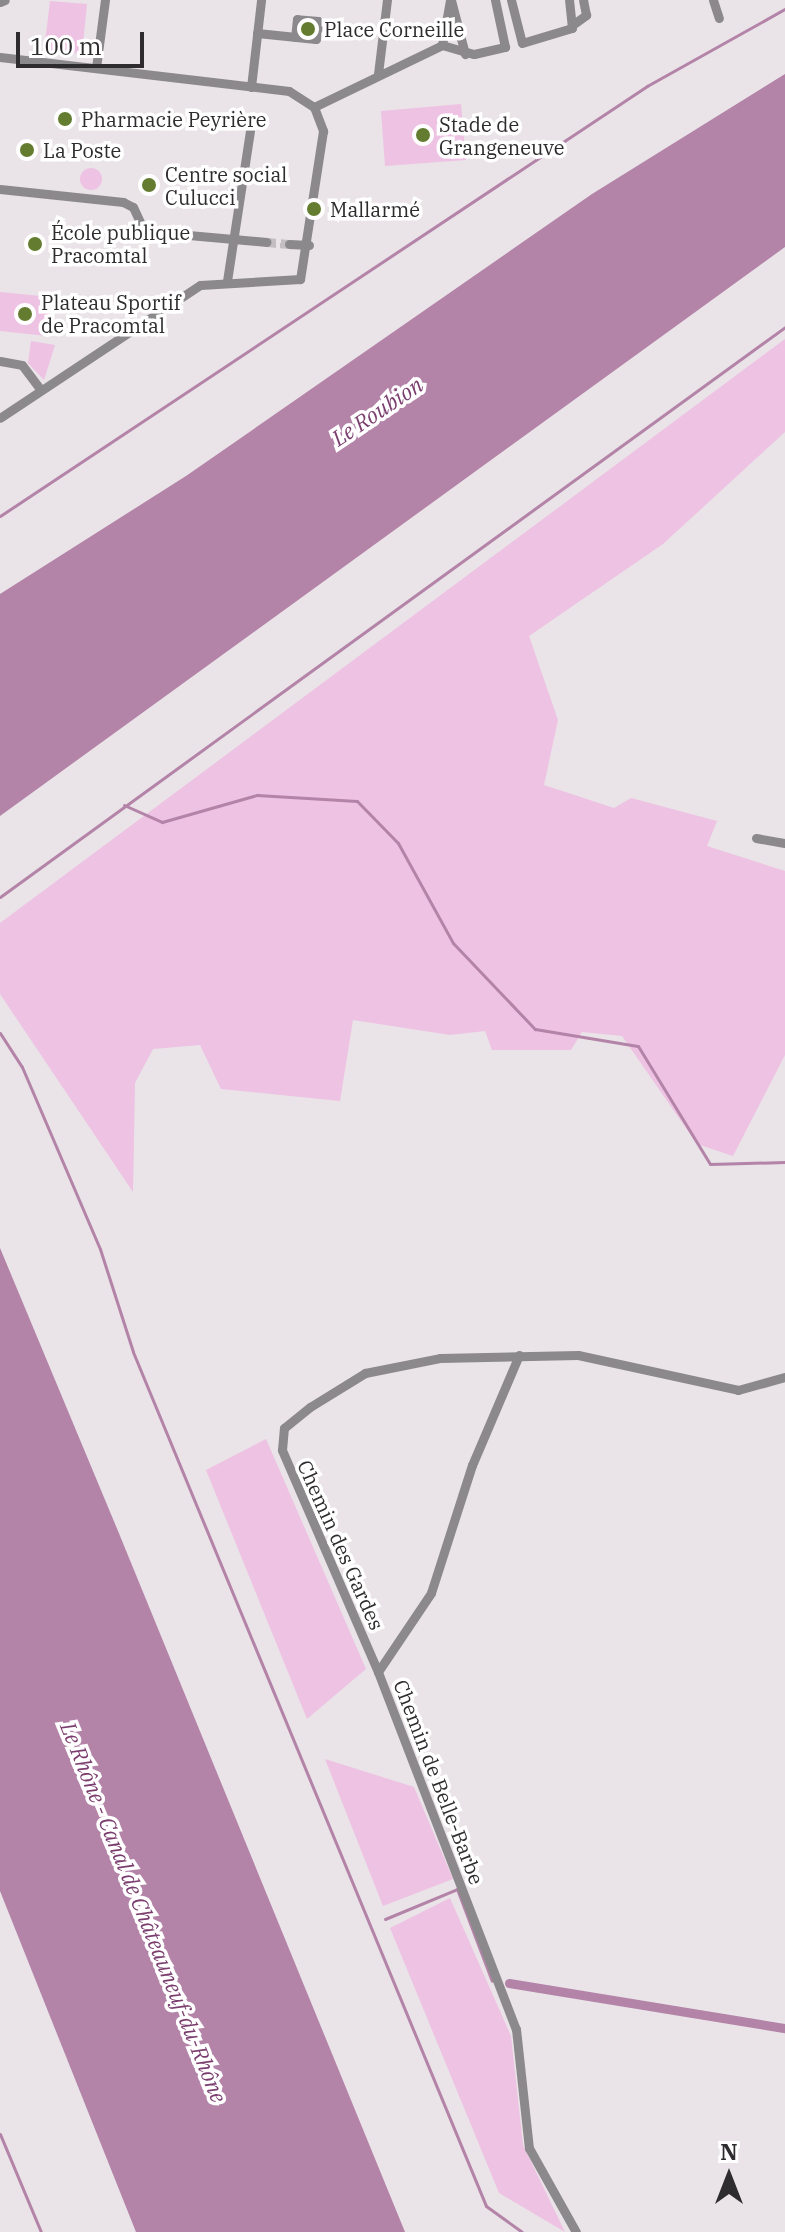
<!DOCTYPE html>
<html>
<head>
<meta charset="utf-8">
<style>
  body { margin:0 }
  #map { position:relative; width:785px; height:2232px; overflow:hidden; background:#eae3e8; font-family:"IBM Plex Serif",serif }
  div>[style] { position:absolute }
  .green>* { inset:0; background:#eec2e3 }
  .round { border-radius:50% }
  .water>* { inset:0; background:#b383a8 }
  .stream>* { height:3px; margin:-1.5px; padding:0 1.5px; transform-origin:1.5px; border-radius:1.5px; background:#b383a8 }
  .canal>* { height:9px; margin:-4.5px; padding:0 4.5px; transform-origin:4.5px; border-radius:4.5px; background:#b383a8 }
  .minor-tunnel>* { height:9px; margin-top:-4.5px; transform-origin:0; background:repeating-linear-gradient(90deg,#c4bec3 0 9px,transparent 0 13.5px) }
  .minor>* { height:9px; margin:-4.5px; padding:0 4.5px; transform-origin:4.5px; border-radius:4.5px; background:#8b898b }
  .dots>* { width:22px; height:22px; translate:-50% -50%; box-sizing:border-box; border:4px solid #fff; border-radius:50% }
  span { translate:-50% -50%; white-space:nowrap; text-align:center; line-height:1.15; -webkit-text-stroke:7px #fff; paint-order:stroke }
  .poi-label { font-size:20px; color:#2e2c2e }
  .left { translate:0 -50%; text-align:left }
  .street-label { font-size:20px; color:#2e2c2e }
  .water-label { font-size:22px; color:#7a3d6e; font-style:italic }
  .north { position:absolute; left:689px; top:2136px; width:80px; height:80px; -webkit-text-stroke:6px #fff; paint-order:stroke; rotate:0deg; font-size:22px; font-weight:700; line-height:32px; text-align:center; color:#2e2c2e }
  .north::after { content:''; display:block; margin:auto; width:28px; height:36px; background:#2e2c2e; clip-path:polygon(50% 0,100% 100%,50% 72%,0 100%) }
  .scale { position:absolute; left:16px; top:32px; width:128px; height:36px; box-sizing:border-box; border:4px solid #2e2c2e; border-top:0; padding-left:10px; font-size:24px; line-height:28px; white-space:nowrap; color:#2e2c2e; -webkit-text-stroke:6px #fff; paint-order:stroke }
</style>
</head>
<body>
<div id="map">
  <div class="green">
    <div style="clip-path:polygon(50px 1px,87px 4px,82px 53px,44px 51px)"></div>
    <div style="clip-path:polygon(461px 104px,466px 160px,385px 166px,381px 111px)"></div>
    <div class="round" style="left:80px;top:168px;width:22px;height:22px"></div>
    <div style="clip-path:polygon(0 292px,51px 297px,47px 336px,0 331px)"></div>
    <div style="clip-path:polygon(785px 339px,785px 432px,663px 544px,529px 636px,558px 720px,544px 785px,614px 808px,631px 798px,717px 821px,707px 846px,785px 871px,785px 1055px,733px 1156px,697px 1144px,622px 1036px,582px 1032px,571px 1050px,492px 1050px,485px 1031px,450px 1035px,353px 1020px,340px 1101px,221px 1089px,200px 1045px,153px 1049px,135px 1083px,133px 1192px,0 994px,0 923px)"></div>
    <div style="clip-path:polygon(31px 341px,55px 345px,44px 380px,28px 363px)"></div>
    <div style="clip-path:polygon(266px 1439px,366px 1669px,307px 1719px,206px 1470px)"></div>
    <div style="clip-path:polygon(325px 1759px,414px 1787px,453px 1879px,383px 1906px)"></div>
    <div style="clip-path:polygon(450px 1898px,511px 2036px,523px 2145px,565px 2232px,499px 2193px,390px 1928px)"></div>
  </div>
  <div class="water">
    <div style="clip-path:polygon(785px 74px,785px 247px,0 816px,0 594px,186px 476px,592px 194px)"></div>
    <div style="clip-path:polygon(0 1248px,118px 1531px,405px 2232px,136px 2232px,0 1891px)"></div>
  </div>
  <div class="stream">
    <div style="left:0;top:516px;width:777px;rotate:-33.61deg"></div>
    <div style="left:647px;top:86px;width:158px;rotate:-29.2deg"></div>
    <div style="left:124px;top:805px;width:42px;rotate:24.1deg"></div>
    <div style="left:162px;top:822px;width:99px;rotate:-15.9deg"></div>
    <div style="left:257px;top:795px;width:100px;rotate:3.4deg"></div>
    <div style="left:357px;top:801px;width:59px;rotate:45.7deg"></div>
    <div style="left:398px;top:843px;width:114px;rotate:61.2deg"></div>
    <div style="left:453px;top:943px;width:119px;rotate:46.4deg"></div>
    <div style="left:535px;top:1029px;width:104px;rotate:9.4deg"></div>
    <div style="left:638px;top:1046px;width:138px;rotate:58.6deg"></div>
    <div style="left:710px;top:1164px;width:75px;rotate:-1.5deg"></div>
    <div style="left:0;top:897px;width:970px;rotate:-35.98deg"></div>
    <div style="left:0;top:1033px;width:40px;rotate:57.1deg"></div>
    <div style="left:22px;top:1067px;width:198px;rotate:66.8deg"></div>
    <div style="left:100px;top:1249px;width:108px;rotate:72.2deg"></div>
    <div style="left:133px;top:1352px;width:924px;rotate:67.54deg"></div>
    <div style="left:486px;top:2206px;width:44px;rotate:35.8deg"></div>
    <div style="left:385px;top:1919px;width:78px;rotate:-22.6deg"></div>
    <div style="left:457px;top:1889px;width:98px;rotate:69.2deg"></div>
    <div style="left:0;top:2134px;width:106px;rotate:67.3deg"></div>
  </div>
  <div class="canal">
    <div style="left:509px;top:1983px;width:280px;rotate:9.3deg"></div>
  </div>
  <div class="minor-tunnel">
    <div style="left:267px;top:242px;width:22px;rotate:5deg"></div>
  </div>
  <div class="minor">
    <div style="left:451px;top:0;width:56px;rotate:75.5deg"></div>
    <div style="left:511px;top:0;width:44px;rotate:75.7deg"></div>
    <div style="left:522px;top:43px;width:52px;rotate:-16.7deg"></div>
    <div style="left:572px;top:28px;width:28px;rotate:-96deg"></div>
    <div style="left:713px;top:0;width:19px;rotate:72deg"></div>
    <div style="left:0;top:2px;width:5px;rotate:-22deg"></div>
    <div style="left:575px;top:23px;width:14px;rotate:-36deg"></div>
    <div style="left:586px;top:15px;width:15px;rotate:-101deg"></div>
    <div style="left:257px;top:33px;width:59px;rotate:5.8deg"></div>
    <div style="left:316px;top:39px;width:18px;rotate:-84deg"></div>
    <div style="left:318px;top:21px;width:21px;rotate:-175deg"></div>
    <div style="left:297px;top:19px;width:18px;rotate:96deg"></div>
    <div style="left:442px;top:45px;width:46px;rotate:-79.9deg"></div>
    <div style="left:0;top:57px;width:291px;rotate:6.7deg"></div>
    <div style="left:289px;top:91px;width:30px;rotate:33deg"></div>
    <div style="left:314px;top:107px;width:26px;rotate:69deg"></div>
    <div style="left:323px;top:131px;width:150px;rotate:98.8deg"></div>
    <div style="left:300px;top:279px;width:100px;rotate:176.6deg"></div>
    <div style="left:200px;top:285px;width:240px;rotate:146.4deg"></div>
    <div style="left:96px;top:68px;width:69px;rotate:-82.5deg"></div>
    <div style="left:378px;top:74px;width:75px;rotate:-83.1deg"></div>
    <div style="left:251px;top:87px;width:88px;rotate:-83.4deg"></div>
    <div style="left:314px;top:107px;width:142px;rotate:-25.8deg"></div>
    <div style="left:442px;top:45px;width:33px;rotate:16deg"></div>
    <div style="left:474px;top:54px;width:32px;rotate:-13deg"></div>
    <div style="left:505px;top:47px;width:48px;rotate:-102deg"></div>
    <div style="left:0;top:189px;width:124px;rotate:6deg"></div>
    <div style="left:123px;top:202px;width:11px;rotate:27deg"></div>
    <div style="left:133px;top:207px;width:26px;rotate:65deg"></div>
    <div style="left:144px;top:231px;width:123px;rotate:5.1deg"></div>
    <div style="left:289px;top:244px;width:20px;rotate:3deg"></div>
    <div style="left:227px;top:281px;width:159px;rotate:-81.3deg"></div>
    <div style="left:0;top:361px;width:22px;rotate:10deg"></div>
    <div style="left:22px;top:365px;width:31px;rotate:53deg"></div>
    <div style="left:756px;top:838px;width:29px;rotate:10deg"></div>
    <div style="left:519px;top:1355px;width:120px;rotate:113.1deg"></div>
    <div style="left:472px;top:1465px;width:134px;rotate:107.8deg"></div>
    <div style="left:431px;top:1593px;width:95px;rotate:123.9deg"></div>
    <div style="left:378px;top:1672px;width:383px;rotate:68.9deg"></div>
    <div style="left:516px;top:2029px;width:120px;rotate:83.8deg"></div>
    <div style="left:529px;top:2148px;width:96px;rotate:60.8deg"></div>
    <div style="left:378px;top:1672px;width:242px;rotate:-113.4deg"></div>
    <div style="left:282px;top:1450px;width:22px;rotate:-85deg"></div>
    <div style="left:284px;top:1428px;width:33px;rotate:-39deg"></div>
    <div style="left:310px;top:1407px;width:65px;rotate:-31.7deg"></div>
    <div style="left:365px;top:1373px;width:76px;rotate:-11.3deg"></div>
    <div style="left:440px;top:1358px;width:138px;rotate:-1.2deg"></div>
    <div style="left:578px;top:1355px;width:164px;rotate:12.3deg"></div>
    <div style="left:738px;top:1390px;width:49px;rotate:-15.5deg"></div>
  </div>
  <div class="dots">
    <div style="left:308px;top:29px;background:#637c2f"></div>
    <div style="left:65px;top:119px;background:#637c2f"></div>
    <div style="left:423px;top:135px;background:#637c2f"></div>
    <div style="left:27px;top:150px;background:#637c2f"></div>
    <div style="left:149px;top:185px;background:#637c2f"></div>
    <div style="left:314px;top:209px;background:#637c2f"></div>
    <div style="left:35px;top:244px;background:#637c2f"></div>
    <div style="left:25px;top:314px;background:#637c2f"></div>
  </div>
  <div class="poi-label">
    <span class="left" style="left:324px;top:29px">Place Corneille</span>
    <span class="left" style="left:81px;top:119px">Pharmacie Peyrière</span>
    <span class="left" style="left:439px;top:136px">Stade de<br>Grangeneuve</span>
    <span class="left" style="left:43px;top:150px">La Poste</span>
    <span class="left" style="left:165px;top:186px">Centre social<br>Culucci</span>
    <span class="left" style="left:330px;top:209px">Mallarmé</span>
    <span class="left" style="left:51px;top:244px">École publique<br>Pracomtal</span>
    <span class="left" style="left:41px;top:314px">Plateau Sportif<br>de Pracomtal</span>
  </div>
  <div class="street-label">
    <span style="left:341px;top:1545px;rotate:66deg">Chemin des Gardes</span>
    <span style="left:439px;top:1782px;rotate:69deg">Chemin de Belle-Barbe</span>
  </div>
  <div class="water-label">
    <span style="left:377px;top:411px;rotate:-34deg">Le Roubion</span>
    <span style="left:144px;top:1912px;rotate:68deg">Le Rhône - Canal de Châteauneuf-du-Rhône</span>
  </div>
  <div class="north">N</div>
  <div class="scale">100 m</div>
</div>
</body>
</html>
